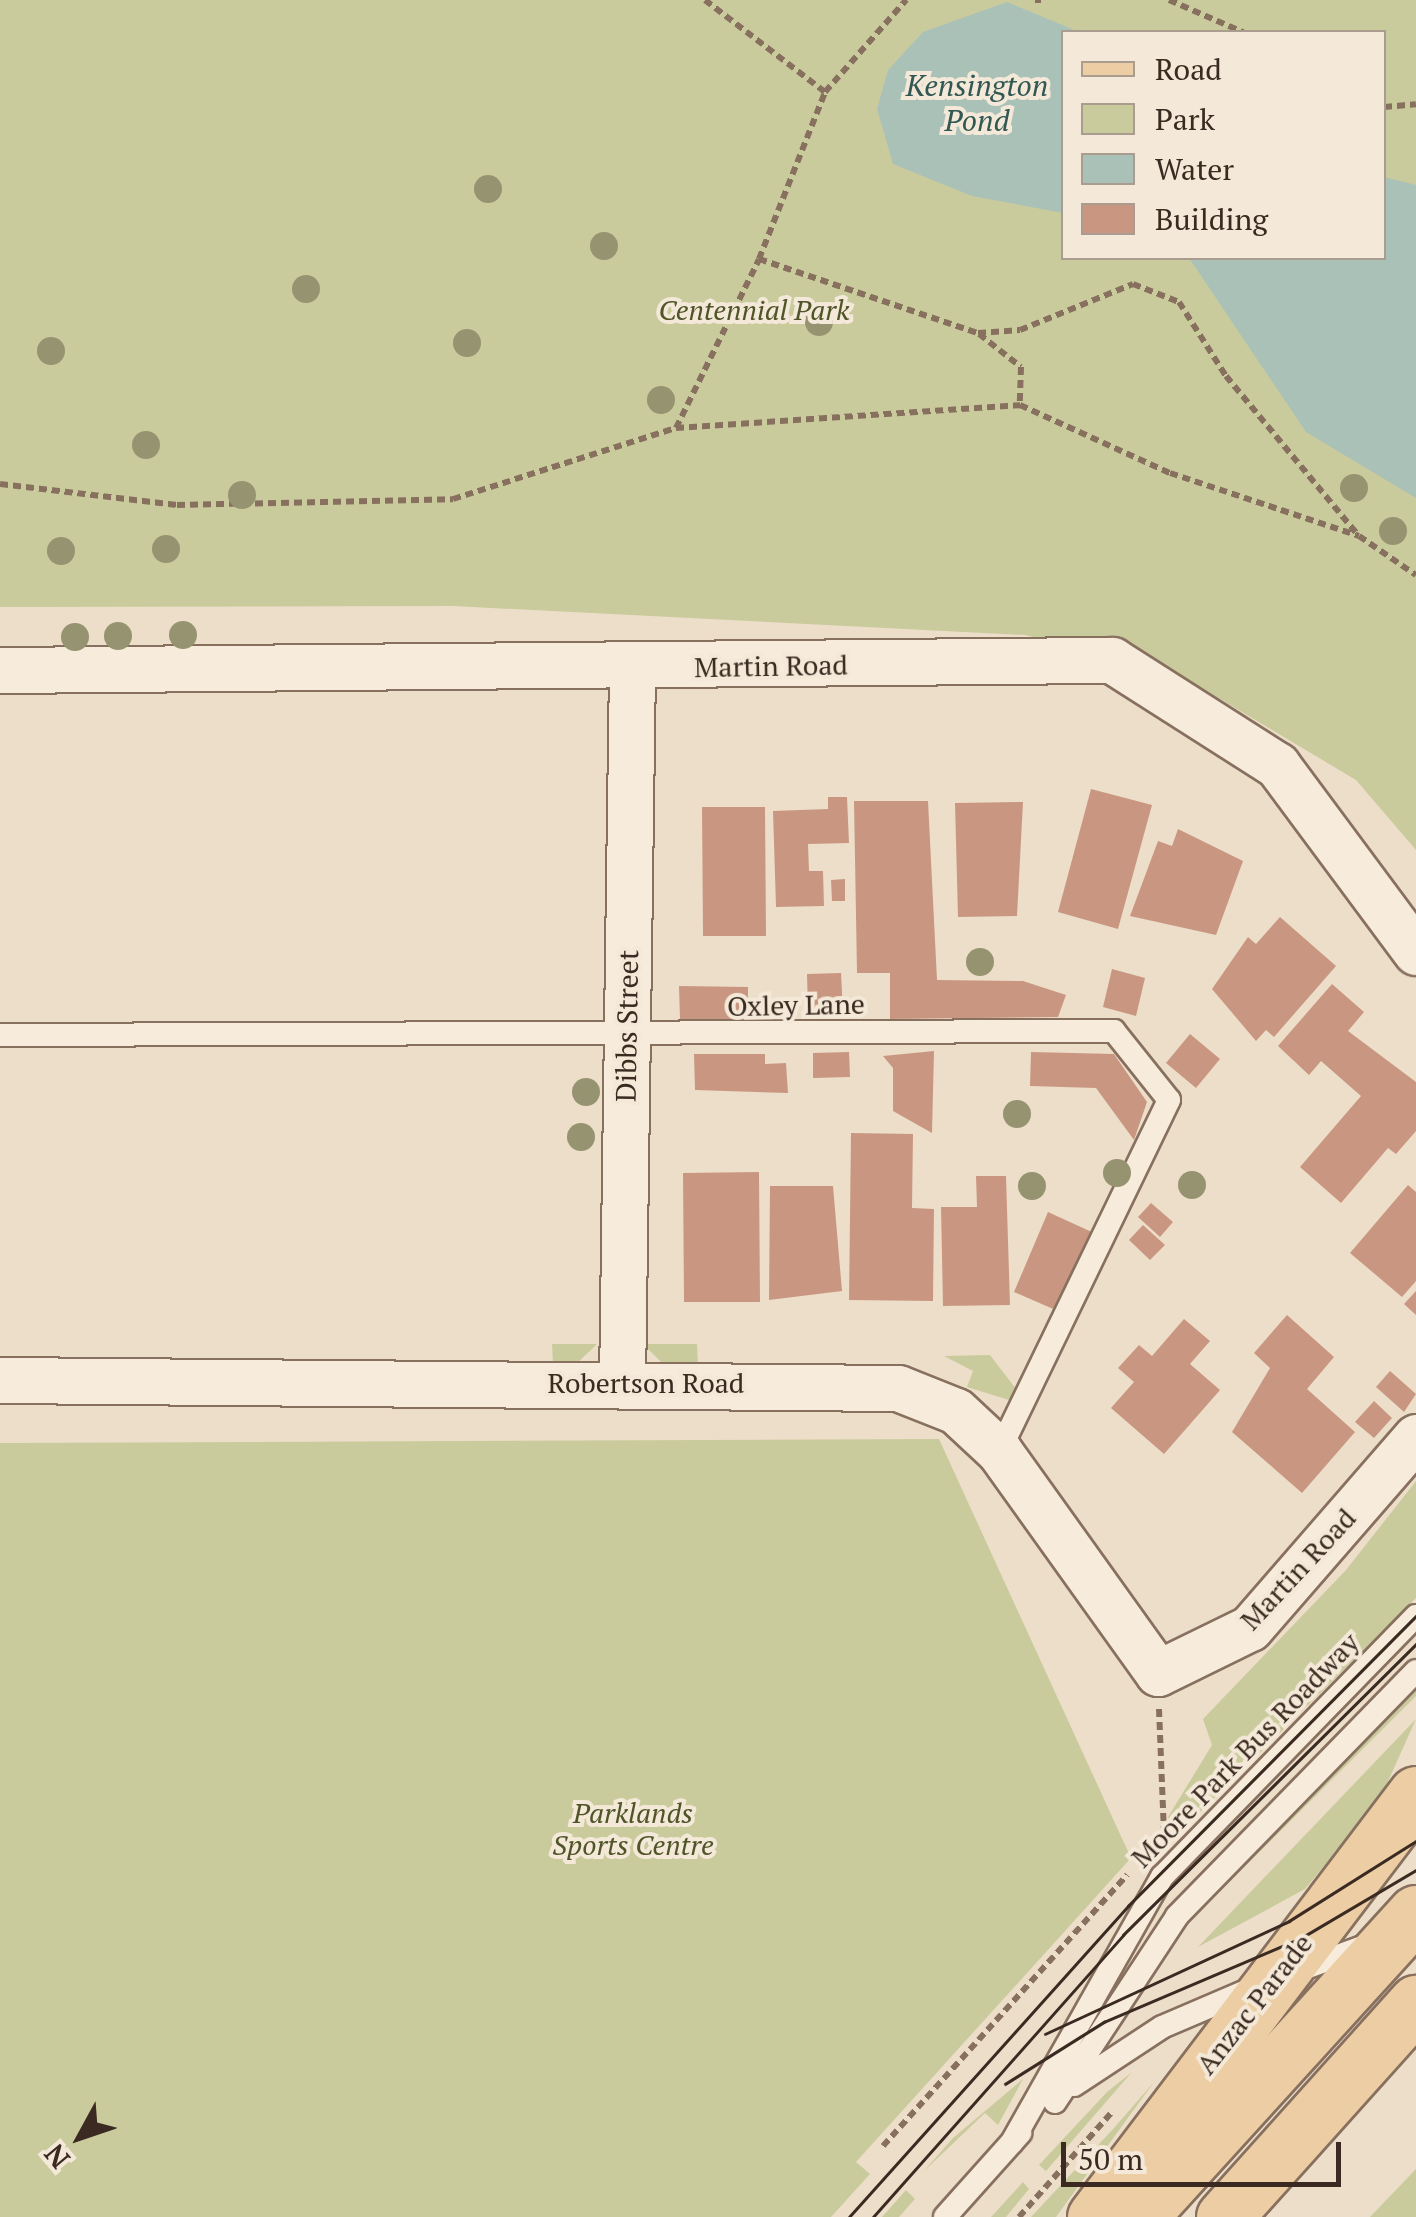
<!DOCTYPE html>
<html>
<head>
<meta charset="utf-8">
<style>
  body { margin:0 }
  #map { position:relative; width:1416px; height:2217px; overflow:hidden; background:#eddec9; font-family:"PT Serif",serif }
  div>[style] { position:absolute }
  .green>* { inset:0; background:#cacb9d }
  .water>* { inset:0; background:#aac1b8 }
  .building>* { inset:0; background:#c99781 }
  .path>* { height:6px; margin-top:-3px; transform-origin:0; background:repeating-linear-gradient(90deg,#88705f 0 8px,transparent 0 13px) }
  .roads { filter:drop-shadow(2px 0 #88705f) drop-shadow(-2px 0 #88705f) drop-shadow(0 2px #88705f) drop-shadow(0 -2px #88705f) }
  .lane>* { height:22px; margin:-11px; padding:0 11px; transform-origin:11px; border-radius:11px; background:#f7ecdc }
  .street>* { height:45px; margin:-22.5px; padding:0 22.5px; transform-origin:22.5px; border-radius:22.5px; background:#f7ecdc }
  .primary>* { height:55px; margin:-27.5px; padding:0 27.5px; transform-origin:27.5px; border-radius:27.5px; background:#edcea4 }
  .tram>* { height:2.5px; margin:-1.25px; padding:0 1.25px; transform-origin:1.25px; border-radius:1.25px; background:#3a2a21 }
  .trees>* { width:28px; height:28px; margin:-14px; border-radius:50%; background:#969371 }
  span { translate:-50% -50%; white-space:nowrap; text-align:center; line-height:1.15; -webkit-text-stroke:8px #f4e9d8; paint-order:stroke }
  .park-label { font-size:28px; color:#4f5529; font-style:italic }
  .street-label { font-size:28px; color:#3a2a21 }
  .water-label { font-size:30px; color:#315852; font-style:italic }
  .legend { position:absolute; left:1061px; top:30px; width:325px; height:230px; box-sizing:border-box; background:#f4e9d8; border:2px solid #aa9d8f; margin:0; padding:12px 18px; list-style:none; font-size:30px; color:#3a2a21 }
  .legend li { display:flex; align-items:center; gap:20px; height:50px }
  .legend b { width:50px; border:2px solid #aa9d8f }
  .north { position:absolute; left:30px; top:2087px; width:100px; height:100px; -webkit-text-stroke:8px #f4e9d8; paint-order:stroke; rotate:230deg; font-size:28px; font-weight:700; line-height:40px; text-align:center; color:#3a2a21 }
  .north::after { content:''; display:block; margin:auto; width:35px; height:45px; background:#3a2a21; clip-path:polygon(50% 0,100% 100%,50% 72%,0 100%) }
  .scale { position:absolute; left:1061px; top:2142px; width:280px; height:45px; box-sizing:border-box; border:5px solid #3a2a21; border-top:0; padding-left:12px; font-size:30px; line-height:35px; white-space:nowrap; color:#3a2a21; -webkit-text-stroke:8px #f4e9d8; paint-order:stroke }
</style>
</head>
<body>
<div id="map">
  <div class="green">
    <div style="clip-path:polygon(evenodd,0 0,1416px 0,1416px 850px,1356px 780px,1175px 672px,1025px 635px,453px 606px,0 607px,0 0,1064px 32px,1384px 32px,1384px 258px,1064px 258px,1064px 32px)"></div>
    <div style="clip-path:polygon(552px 1344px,597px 1344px,574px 1366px,553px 1365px)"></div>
    <div style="clip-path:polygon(643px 1344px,697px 1344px,698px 1366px,664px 1365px)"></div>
    <div style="clip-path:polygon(990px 1355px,1020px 1394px,1009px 1400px,967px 1387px,973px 1371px,944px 1356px)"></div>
    <div style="clip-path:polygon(939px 1439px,1131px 1858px,856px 2162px,870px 2174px,831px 2217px,0 2217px,0 1443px)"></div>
    <div style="clip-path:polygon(1416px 1481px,1416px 1598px,1186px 1826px,1173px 1824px,1168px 1817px,1212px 1745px,1203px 1719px,1346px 1570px)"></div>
    <div style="clip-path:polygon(1416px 1688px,1416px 1696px,1170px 1941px,1197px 1907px)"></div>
    <div style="clip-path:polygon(1416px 1719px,1381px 1797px,1305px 1889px,1198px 1947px)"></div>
    <div style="clip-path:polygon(1132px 2072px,1046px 2171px,1039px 2165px,1107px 2092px)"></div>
    <div style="clip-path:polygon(1023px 2079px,998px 2125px,985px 2113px,923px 2172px,953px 2138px)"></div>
    <div style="clip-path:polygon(1154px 2082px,1056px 2217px,1031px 2217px,1114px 2128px)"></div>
    <div style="clip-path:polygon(1416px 2169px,1416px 2217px,1370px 2217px)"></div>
    <div style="clip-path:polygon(1023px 2182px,1029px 2189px,1006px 2217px,991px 2217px)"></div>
    <div style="clip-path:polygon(906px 2190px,915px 2199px,899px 2217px,882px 2217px)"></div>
  </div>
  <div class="water">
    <div style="clip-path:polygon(1007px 2px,1079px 32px,1064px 32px,1063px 213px,972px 196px,893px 164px,877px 109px,888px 70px,923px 32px)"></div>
    <div style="clip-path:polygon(1384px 177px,1416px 185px,1416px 498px,1306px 432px,1189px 258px,1384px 258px)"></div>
  </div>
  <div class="building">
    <div style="clip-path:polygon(1091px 789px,1152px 805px,1118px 929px,1058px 912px)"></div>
    <div style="clip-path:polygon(828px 797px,847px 797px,849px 843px,808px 844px,809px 871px,823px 871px,824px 906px,776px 907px,773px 811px,828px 809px)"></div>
    <div style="clip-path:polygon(854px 801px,928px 801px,937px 980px,1023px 981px,1066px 995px,1058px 1017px,890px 1019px,890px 973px,857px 973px)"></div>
    <div style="clip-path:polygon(1023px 802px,1017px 916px,958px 917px,955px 803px)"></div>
    <div style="clip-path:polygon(702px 807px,765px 807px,766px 936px,703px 936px)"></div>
    <div style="clip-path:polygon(1178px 829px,1243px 861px,1216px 935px,1130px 916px,1158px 841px,1172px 846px)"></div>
    <div style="clip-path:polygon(845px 879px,845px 901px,832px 901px,831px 880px)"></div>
    <div style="clip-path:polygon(1280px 917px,1336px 966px,1274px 1037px,1266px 1030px,1256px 1041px,1212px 989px,1248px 937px,1256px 944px)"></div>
    <div style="clip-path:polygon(1112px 969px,1145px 978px,1136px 1016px,1103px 1007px)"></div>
    <div style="clip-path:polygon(841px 973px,843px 1012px,808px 1013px,807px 974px)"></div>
    <div style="clip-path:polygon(1332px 984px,1364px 1012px,1348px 1031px,1416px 1082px,1416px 1131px,1396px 1154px,1388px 1148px,1341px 1203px,1300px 1167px,1361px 1096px,1321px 1061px,1309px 1075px,1278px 1046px)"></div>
    <div style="clip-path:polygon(679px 986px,748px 987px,748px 1019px,680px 1019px)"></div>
    <div style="clip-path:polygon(1190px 1034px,1220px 1059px,1196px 1088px,1166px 1063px)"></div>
    <div style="clip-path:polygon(934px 1051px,932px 1133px,893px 1111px,893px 1068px,883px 1056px)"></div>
    <div style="clip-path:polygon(849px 1052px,850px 1077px,813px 1078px,813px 1053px)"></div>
    <div style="clip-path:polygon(1031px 1052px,1114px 1054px,1147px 1102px,1134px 1140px,1096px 1088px,1030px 1086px)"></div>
    <div style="clip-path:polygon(694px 1054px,765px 1054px,765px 1064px,786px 1063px,788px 1093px,695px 1090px)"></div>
    <div style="clip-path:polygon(851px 1133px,913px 1134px,912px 1208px,934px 1209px,933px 1301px,849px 1300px)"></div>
    <div style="clip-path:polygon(759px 1172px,760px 1302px,684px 1302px,683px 1173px)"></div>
    <div style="clip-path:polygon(976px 1176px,1006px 1176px,1010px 1305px,943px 1306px,941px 1207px,977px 1207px)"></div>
    <div style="clip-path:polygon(1408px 1185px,1416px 1192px,1416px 1281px,1402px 1297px,1350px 1253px)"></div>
    <div style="clip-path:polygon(770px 1186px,833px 1186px,842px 1291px,769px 1300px)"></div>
    <div style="clip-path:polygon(1151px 1203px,1173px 1222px,1160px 1237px,1138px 1217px)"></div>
    <div style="clip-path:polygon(1048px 1212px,1094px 1233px,1060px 1312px,1014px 1292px)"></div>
    <div style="clip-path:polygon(1143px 1225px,1165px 1245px,1150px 1260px,1129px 1240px)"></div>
    <div style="clip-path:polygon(1416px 1291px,1416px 1315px,1404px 1304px)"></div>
    <div style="clip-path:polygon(1287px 1315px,1334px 1357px,1307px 1389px,1355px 1432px,1302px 1493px,1232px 1432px,1270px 1368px,1254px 1353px)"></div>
    <div style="clip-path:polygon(1184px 1319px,1210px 1341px,1190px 1364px,1220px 1390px,1164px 1454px,1111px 1408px,1134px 1382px,1118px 1368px,1139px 1345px,1152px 1356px)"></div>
    <div style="clip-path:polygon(1390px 1371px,1416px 1394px,1404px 1412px,1376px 1387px)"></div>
    <div style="clip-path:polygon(1374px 1401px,1392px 1418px,1374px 1438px,1355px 1422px)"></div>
  </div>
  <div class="path">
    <div style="left:705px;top:0;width:151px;rotate:37.5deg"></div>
    <div style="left:1038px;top:0;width:3px;rotate:90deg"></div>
    <div style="left:1169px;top:0;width:81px;rotate:23.4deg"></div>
    <div style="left:1384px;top:107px;width:32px;rotate:-5deg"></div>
    <div style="left:759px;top:259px;width:231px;rotate:18.7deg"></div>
    <div style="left:978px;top:333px;width:42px;rotate:-4.1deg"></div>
    <div style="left:1020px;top:330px;width:122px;rotate:-22.2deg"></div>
    <div style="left:1133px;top:284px;width:49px;rotate:21.4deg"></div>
    <div style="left:1179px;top:302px;width:88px;rotate:57.6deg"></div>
    <div style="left:1226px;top:376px;width:205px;rotate:50.3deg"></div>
    <div style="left:979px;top:334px;width:53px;rotate:38.2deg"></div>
    <div style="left:1021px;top:367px;width:38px;rotate:92deg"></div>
    <div style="left:676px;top:428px;width:345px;rotate:-3.8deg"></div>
    <div style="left:1020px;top:405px;width:165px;rotate:24.4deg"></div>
    <div style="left:1170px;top:473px;width:199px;rotate:18.4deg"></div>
    <div style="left:1359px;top:536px;width:69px;rotate:34.4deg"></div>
    <div style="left:0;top:484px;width:178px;rotate:6.8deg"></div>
    <div style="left:177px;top:505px;width:276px;rotate:-1.2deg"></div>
    <div style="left:453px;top:499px;width:234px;rotate:-17.7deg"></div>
    <div style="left:676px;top:428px;width:188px;rotate:-63.8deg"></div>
    <div style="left:759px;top:259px;width:180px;rotate:-68.4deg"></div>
    <div style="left:825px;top:92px;width:123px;rotate:-48.6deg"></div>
    <div style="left:1159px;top:1709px;width:123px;rotate:87.7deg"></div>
    <div style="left:883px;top:2146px;width:365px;rotate:-48deg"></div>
    <div style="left:1019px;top:2217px;width:139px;rotate:-48.5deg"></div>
  </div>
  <div class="roads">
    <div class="lane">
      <div style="left:0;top:1035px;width:1114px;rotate:-0.21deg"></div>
      <div style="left:1114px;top:1031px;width:88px;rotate:51.4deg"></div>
      <div style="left:1169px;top:1100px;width:390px;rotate:115.8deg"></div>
      <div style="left:1300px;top:1970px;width:72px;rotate:-20.2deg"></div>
      <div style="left:1074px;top:2085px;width:105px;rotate:-33.4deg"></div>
      <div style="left:1162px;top:2027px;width:97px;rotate:-23.1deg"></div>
      <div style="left:1055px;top:2102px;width:222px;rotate:-56.7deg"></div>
      <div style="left:1177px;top:1916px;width:342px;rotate:-45.7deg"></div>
      <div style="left:1012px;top:2142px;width:305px;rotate:-60.5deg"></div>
      <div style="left:1162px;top:1877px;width:364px;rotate:-45.8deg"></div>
      <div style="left:945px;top:2217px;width:113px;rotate:-48.2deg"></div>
    </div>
    <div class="street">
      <div style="left:0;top:670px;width:1112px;rotate:-0.52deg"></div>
      <div style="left:1112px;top:660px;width:196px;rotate:32.5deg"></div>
      <div style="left:1277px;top:765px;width:233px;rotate:53.4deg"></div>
      <div style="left:0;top:1380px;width:898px;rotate:0.51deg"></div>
      <div style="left:898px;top:1388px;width:62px;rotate:21.6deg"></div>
      <div style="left:956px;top:1411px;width:59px;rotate:42.9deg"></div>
      <div style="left:999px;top:1451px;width:273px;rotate:54.4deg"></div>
      <div style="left:1158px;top:1673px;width:102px;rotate:-26.1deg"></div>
      <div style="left:1250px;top:1628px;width:253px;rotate:-49deg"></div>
      <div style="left:622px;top:1384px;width:715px;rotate:-89.2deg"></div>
    </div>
    <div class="primary">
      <div style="left:1095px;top:2217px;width:531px;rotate:-52.81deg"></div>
      <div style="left:1139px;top:2217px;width:411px;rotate:-47.7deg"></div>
      <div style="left:1224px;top:2217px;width:288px;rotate:-48.1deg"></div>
    </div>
  </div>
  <div class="tram">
    <div style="left:1045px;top:2034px;width:269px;rotate:-24.8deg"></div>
    <div style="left:1289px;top:1921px;width:150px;rotate:-32.2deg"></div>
    <div style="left:1005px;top:2084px;width:117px;rotate:-32.1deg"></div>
    <div style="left:1104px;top:2022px;width:214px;rotate:-23.1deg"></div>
    <div style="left:1301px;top:1938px;width:134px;rotate:-30.6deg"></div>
    <div style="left:849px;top:2217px;width:418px;rotate:-48.1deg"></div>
    <div style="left:1128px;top:1906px;width:409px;rotate:-45.2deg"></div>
    <div style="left:873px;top:2217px;width:377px;rotate:-48.4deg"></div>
    <div style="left:1123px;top:1935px;width:413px;rotate:-44.8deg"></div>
  </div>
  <div class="trees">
    <div style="left:488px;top:189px"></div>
    <div style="left:604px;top:246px"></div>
    <div style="left:306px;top:289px"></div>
    <div style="left:819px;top:322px"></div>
    <div style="left:467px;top:343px"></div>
    <div style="left:51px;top:351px"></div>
    <div style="left:661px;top:400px"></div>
    <div style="left:146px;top:445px"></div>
    <div style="left:1354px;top:488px"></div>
    <div style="left:242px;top:495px"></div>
    <div style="left:1393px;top:531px"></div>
    <div style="left:166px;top:549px"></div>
    <div style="left:61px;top:551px"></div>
    <div style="left:183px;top:635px"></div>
    <div style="left:118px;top:636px"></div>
    <div style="left:75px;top:637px"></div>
    <div style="left:980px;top:962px"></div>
    <div style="left:586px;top:1092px"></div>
    <div style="left:1017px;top:1114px"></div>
    <div style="left:581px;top:1137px"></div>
    <div style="left:1117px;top:1173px"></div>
    <div style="left:1192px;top:1185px"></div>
    <div style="left:1032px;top:1186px"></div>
  </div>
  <div class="park-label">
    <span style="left:754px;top:310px">Centennial Park</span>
    <span style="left:633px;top:1829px">Parklands<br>Sports Centre</span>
  </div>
  <div class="street-label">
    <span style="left:771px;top:666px;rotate:-1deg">Martin Road</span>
    <span style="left:796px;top:1005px;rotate:-1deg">Oxley Lane</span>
    <span style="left:627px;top:1026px;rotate:-89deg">Dibbs Street</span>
    <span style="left:646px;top:1383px">Robertson Road</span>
    <span style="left:1298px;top:1569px;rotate:-47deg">Martin Road</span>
    <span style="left:1245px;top:1750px;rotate:-46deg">Moore Park Bus Roadway</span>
    <span style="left:1254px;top:2004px;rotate:-52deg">Anzac Parade</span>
  </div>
  <div class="water-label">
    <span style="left:977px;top:102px">Kensington<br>Pond</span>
  </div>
  <ul class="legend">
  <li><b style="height:12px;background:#edcea4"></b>Road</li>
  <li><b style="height:28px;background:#cacb9d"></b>Park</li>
  <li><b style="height:28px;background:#aac1b8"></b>Water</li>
  <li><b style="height:28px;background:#c99781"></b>Building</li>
  </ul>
  <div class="north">N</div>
  <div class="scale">50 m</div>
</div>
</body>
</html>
